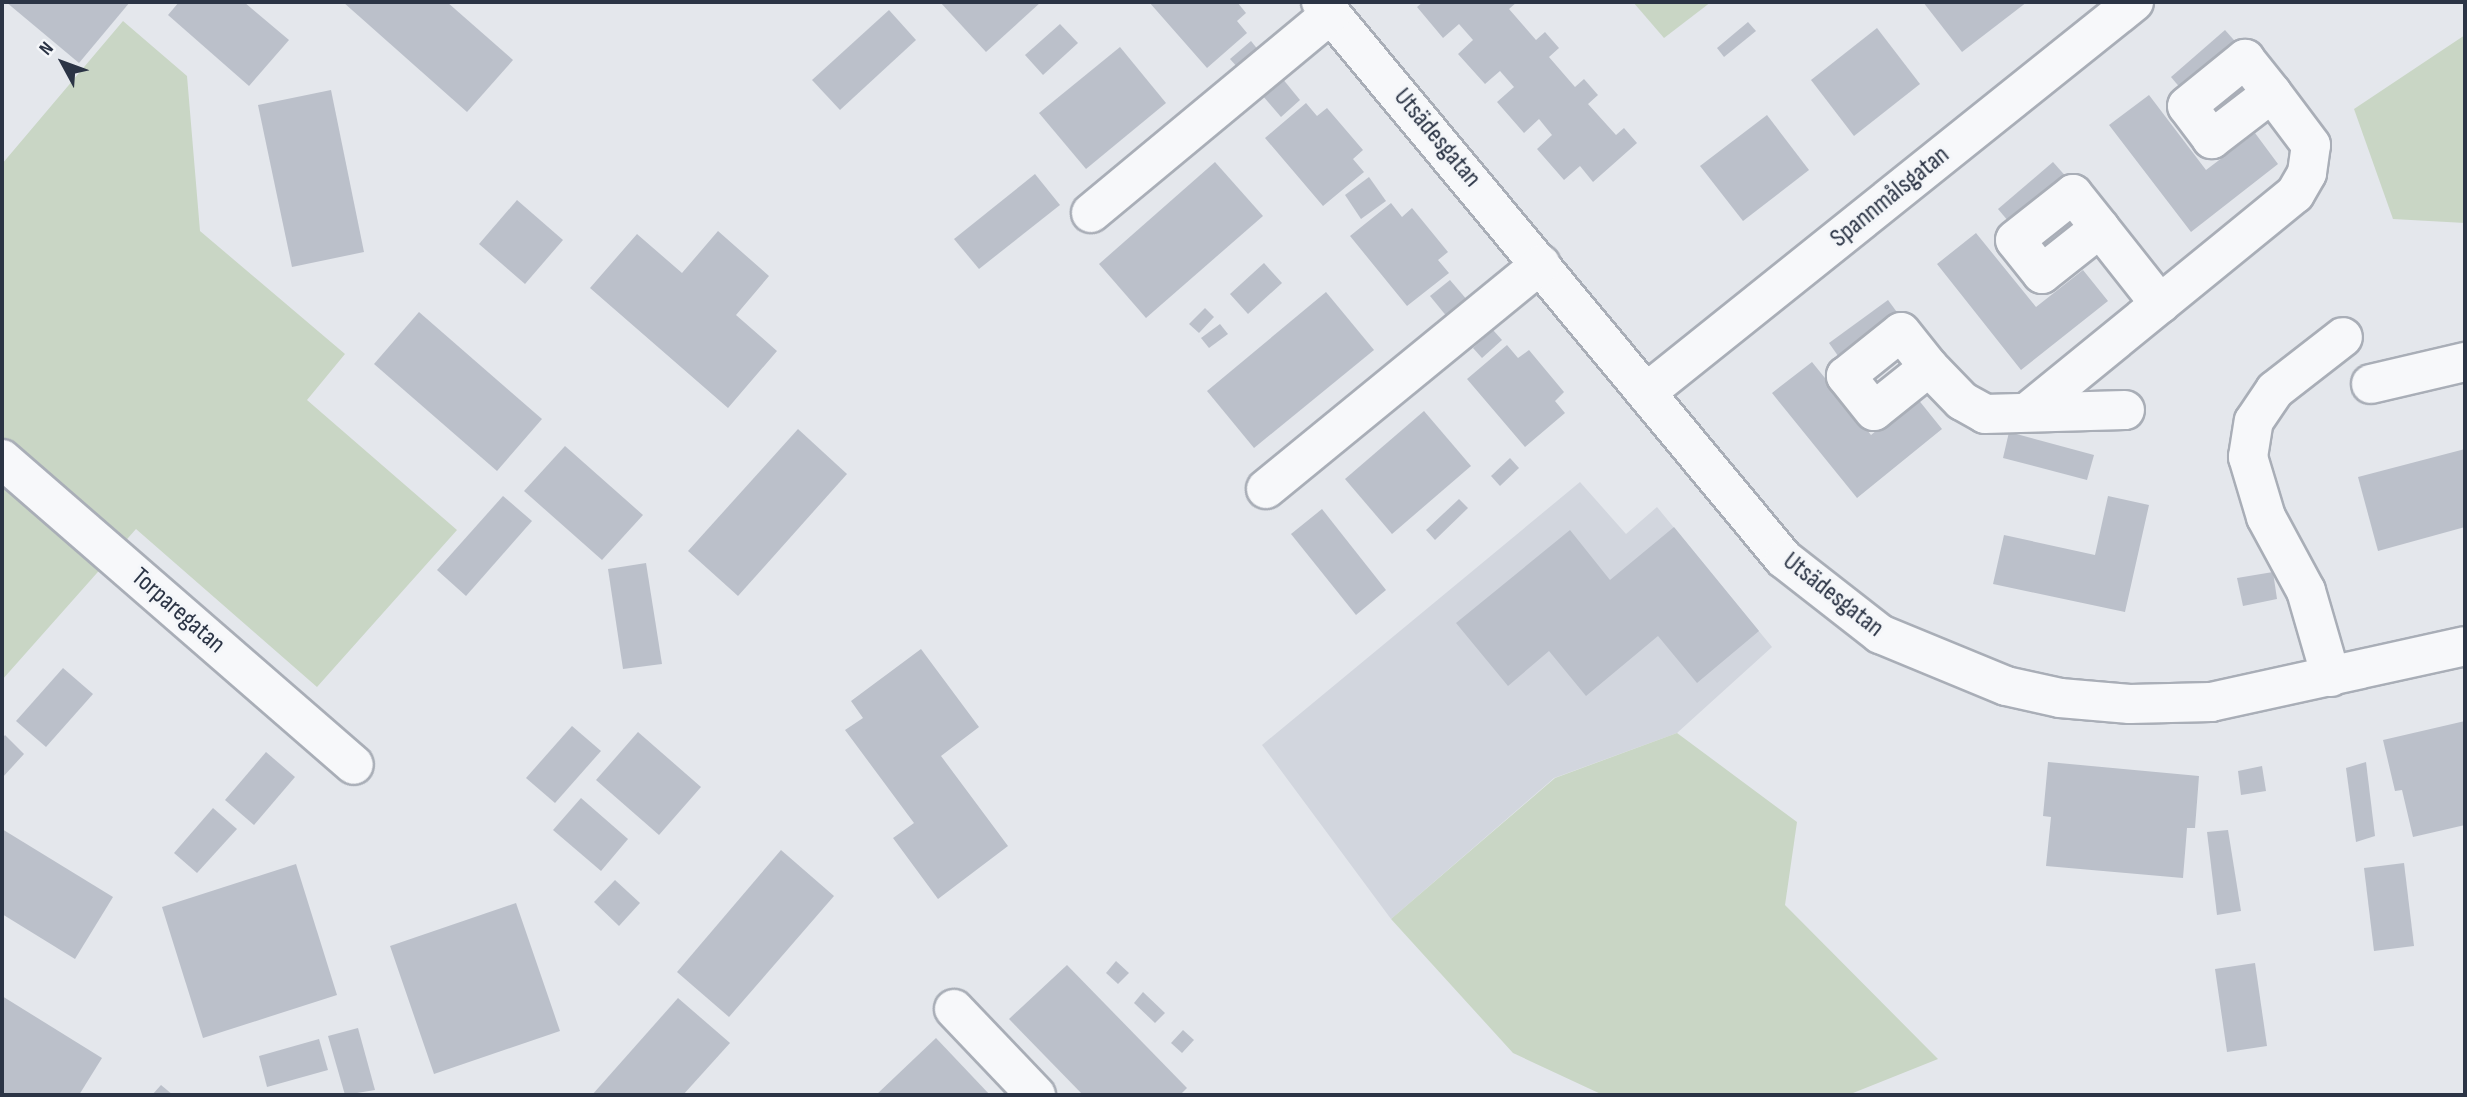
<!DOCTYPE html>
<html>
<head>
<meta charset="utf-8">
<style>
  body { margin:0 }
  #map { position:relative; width:2467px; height:1097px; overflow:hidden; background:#e4e7ec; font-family:"Sofia Sans Condensed",sans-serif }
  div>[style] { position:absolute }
  .built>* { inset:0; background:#d2d6de }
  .green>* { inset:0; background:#c9d6c5 }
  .building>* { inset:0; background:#bbc0ca }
  .roads { filter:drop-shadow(2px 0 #a9aeb7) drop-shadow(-2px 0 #a9aeb7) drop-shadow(0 2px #a9aeb7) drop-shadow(0 -2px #a9aeb7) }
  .street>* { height:38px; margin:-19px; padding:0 19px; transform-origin:19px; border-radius:19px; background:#f7f8fa }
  span { translate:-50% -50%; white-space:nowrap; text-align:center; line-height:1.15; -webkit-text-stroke:6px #f4f6f9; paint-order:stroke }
  .street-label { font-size:26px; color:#2b3445 }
  .frame { position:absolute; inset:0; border:4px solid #2b3445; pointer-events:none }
  .north { position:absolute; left:28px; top:28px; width:70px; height:70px; -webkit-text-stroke:5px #f4f6f9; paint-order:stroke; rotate:311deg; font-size:19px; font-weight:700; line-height:28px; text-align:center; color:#2b3445 }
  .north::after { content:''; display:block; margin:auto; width:24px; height:32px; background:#2b3445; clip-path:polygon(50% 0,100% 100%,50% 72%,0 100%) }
</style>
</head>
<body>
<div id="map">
  <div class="built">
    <div style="clip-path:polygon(1580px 482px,1626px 534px,1657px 507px,1772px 647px,1677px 733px,1554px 778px,1391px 919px,1262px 745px)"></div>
  </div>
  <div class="green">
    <div style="clip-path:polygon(1633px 2px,1711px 2px,1664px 38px)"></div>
    <div style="clip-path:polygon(123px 21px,187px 76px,200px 231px,345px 354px,307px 400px,457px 530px,317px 687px,136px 529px,2px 680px,2px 164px)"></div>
    <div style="clip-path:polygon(2465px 35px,2465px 223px,2393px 219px,2354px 109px)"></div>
    <div style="clip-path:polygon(1677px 733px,1797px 822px,1785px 905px,1938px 1059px,1848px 1095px,1603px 1095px,1513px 1053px,1391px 919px,1555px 778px)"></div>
  </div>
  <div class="building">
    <div style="clip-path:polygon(6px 2px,130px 2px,79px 63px)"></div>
    <div style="clip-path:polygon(179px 2px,244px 2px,289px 40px,249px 86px,168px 15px)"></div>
    <div style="clip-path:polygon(343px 2px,447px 2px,513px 60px,467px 112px)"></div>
    <div style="clip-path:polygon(940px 2px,1041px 2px,986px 52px)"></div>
    <div style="clip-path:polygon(1149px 2px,1237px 2px,1246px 13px,1237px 21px,1247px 33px,1207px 68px)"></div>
    <div style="clip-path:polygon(1423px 2px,1517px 2px,1509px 9px,1536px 40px,1545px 32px,1559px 48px,1549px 57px,1575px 87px,1584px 79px,1598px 95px,1588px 104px,1616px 135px,1624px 128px,1637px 143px,1593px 182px,1580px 166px,1564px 180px,1537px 149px,1552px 135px,1539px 119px,1524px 133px,1497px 102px,1514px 87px,1500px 71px,1485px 84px,1458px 54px,1473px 40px,1459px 24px,1443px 38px,1417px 7px)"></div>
    <div style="clip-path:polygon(1923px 2px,2027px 2px,1962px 52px)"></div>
    <div style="clip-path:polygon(889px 10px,916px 40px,840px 110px,812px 80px)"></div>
    <div style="clip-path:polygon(1748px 22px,1756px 31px,1724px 57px,1717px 48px)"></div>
    <div style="clip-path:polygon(1060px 24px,1078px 43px,1043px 75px,1025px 55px)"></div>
    <div style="clip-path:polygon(1877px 28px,1920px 84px,1854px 136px,1811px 80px)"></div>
    <div style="clip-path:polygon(2225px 30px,2241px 48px,2187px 96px,2171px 77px)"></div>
    <div style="clip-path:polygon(1251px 41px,1259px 51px,1239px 69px,1230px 59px)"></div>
    <div style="clip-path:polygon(1120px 47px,1166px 103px,1086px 169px,1039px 113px)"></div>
    <div style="clip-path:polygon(1282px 78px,1300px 100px,1281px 117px,1262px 95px)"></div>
    <div style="clip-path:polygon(331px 90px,364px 252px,292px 267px,258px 105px)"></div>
    <div style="clip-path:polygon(2149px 95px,2206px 170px,2255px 133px,2278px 164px,2191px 232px,2109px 125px)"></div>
    <div style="clip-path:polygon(1306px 103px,1317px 116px,1327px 108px,1363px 150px,1353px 159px,1364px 172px,1323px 206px,1265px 138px)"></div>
    <div style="clip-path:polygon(1767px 115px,1809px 170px,1743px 221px,1700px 166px)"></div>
    <div style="clip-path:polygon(1215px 162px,1263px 216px,1146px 318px,1099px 264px)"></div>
    <div style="clip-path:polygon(2053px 162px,2069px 180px,2014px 228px,1998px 209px)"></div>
    <div style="clip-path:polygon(1035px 174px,1060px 205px,979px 269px,954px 239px)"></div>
    <div style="clip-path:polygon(1369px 177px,1386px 201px,1361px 219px,1345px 195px)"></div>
    <div style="clip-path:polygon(517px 200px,563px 240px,525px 284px,479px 244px)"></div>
    <div style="clip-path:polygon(1391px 203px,1402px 217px,1412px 208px,1448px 252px,1438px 260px,1449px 273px,1407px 306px,1350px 236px)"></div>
    <div style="clip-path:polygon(718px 231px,769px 276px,736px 315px,777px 351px,728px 408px,590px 288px,637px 234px,682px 273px)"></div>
    <div style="clip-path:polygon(1976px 233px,2036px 307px,2083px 270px,2108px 301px,2021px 370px,1937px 264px)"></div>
    <div style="clip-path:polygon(1264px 263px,1282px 283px,1248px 314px,1230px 294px)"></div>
    <div style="clip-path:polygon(1450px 280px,1468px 301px,1448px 318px,1430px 296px)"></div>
    <div style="clip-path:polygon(1326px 292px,1374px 350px,1254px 448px,1207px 391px)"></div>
    <div style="clip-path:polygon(1888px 300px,1902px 319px,1843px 363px,1829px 343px)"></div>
    <div style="clip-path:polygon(1205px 308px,1214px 317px,1199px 333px,1189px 324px)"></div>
    <div style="clip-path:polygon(419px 312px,542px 419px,497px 471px,374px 364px)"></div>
    <div style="clip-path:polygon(1220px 324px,1228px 334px,1209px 348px,1201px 338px)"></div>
    <div style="clip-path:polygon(1493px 330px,1502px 340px,1482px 358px,1473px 348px)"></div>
    <div style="clip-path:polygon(1507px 345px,1518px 358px,1529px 350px,1564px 392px,1555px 401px,1565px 413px,1525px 447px,1467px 379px)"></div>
    <div style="clip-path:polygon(1812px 362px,1871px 435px,1917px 398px,1942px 429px,1857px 498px,1772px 393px)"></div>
    <div style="clip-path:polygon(1424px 411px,1471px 466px,1392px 534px,1345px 479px)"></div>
    <div style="clip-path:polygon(798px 429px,847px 474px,738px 596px,688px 551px)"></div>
    <div style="clip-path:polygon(2009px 432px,2094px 455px,2087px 480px,2003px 458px)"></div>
    <div style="clip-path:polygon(565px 446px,643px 515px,602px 560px,524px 491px)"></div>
    <div style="clip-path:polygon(2465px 449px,2465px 527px,2378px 551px,2358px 477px)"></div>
    <div style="clip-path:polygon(1510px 458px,1519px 468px,1500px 486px,1491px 476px)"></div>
    <div style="clip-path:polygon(503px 496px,532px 521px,466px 596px,437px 570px)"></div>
    <div style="clip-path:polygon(2108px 496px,2149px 505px,2125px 612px,1993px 584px,2004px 535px,2095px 555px)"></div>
    <div style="clip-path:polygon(1459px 499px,1468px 508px,1435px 540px,1426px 530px)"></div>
    <div style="clip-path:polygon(1322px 509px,1386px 590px,1356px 615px,1291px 534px)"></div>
    <div style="clip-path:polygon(1674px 527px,1759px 631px,1697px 683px,1658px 636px,1586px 696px,1549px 651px,1508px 686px,1456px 623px,1570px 530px,1610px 580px)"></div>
    <div style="clip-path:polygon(646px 563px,662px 664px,623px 669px,608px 569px)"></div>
    <div style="clip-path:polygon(2273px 572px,2277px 599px,2243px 606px,2237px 578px)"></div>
    <div style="clip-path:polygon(921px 649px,979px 727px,941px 756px,1008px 846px,938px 899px,893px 838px,914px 823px,845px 730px,863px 718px,851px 701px)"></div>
    <div style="clip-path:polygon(63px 668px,93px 694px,46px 747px,16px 721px)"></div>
    <div style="clip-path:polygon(2465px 721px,2465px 825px,2413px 837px,2402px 790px,2395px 791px,2383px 740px)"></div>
    <div style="clip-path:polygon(572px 726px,601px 751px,555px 803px,526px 778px)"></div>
    <div style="clip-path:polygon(638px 732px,701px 787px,659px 835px,596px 780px)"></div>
    <div style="clip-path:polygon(5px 735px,24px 754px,2px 778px,2px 739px)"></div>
    <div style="clip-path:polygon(266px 752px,295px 777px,254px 825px,225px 800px)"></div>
    <div style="clip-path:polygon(2048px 762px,2199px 776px,2195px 828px,2187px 828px,2183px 878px,2046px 866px,2051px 817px,2043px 816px)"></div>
    <div style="clip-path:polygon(2366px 762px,2375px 836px,2356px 842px,2346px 768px)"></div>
    <div style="clip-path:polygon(2262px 766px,2266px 791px,2241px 795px,2238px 771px)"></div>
    <div style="clip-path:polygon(581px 798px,628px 839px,601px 871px,553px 830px)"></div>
    <div style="clip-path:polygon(213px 808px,237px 829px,197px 873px,174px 853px)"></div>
    <div style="clip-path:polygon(2px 829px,113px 897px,75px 959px,2px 914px)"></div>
    <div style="clip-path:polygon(2228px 830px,2241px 911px,2217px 915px,2207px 832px)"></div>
    <div style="clip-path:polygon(781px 850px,834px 896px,729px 1017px,677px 972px)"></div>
    <div style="clip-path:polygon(2404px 863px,2414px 946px,2374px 951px,2364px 868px)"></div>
    <div style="clip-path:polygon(296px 864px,337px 995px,203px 1038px,162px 907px)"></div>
    <div style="clip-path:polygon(615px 880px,640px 903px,619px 926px,594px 902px)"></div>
    <div style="clip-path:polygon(516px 903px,560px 1031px,434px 1074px,390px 946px)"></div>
    <div style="clip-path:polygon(1116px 961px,1129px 973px,1118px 984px,1106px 973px)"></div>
    <div style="clip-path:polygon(2255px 963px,2267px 1046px,2227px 1052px,2215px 969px)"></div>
    <div style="clip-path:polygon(1067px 965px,1187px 1088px,1180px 1095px,1083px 1095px,1009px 1019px)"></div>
    <div style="clip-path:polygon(1143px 992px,1165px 1013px,1155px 1023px,1134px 1003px)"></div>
    <div style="clip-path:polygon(2px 996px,102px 1058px,79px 1095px,2px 1095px)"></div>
    <div style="clip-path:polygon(678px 998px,730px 1043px,683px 1095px,592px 1095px)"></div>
    <div style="clip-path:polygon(358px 1028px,375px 1090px,345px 1095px,328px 1036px)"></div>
    <div style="clip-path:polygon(1183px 1030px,1194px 1040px,1182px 1053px,1171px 1043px)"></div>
    <div style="clip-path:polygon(936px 1038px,990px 1095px,876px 1095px)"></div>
    <div style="clip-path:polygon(319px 1039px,328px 1070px,267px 1087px,259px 1056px)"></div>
    <div style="clip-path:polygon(161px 1085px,173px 1095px,152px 1095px)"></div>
  </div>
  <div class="roads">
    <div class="street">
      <div style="left:1321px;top:2px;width:724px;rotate:50.27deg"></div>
      <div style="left:1784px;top:559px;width:122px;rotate:38deg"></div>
      <div style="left:1880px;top:634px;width:136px;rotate:22.4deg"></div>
      <div style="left:2006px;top:686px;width:55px;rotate:12.5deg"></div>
      <div style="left:2060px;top:698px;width:70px;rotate:4.9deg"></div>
      <div style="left:2130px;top:704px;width:81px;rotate:-1.4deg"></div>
      <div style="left:2211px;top:702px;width:260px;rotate:-12.4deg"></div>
      <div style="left:2245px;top:59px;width:43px;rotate:51.5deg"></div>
      <div style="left:2272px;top:93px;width:76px;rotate:142.5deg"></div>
      <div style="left:2212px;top:139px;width:41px;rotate:-127.1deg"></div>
      <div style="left:2187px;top:106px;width:75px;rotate:-39deg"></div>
      <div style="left:2073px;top:194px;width:43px;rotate:51.5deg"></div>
      <div style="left:2100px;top:228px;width:74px;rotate:141.6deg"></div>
      <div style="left:2042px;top:274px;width:43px;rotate:-128.5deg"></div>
      <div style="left:2015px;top:240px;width:74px;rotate:-38.4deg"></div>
      <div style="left:1091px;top:213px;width:312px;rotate:-39.7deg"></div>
      <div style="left:2100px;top:228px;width:97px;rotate:51.7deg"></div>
      <div style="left:1901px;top:332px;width:45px;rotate:51.3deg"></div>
      <div style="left:1929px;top:367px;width:70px;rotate:141.3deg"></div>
      <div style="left:1874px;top:411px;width:45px;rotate:-128.7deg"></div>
      <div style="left:1846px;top:376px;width:70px;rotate:-38.7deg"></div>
      <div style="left:1929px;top:367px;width:47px;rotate:45.9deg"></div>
      <div style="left:1962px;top:401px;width:26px;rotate:29deg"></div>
      <div style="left:1985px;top:414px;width:140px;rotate:-1.6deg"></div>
      <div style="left:2371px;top:384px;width:97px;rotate:-13.2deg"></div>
      <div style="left:1647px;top:392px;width:624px;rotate:-38.69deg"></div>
      <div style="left:2030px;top:410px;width:342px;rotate:-39.2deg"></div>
      <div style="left:2295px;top:194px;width:24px;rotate:-60deg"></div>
      <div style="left:2307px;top:173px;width:28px;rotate:-82deg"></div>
      <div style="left:2311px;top:145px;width:65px;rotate:-126.9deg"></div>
      <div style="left:2px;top:459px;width:466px;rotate:41deg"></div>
      <div style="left:1266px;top:489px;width:355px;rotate:-39.3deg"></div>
      <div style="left:2331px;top:677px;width:90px;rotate:-106.2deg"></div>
      <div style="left:2306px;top:591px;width:84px;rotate:-118.4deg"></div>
      <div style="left:2266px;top:517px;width:63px;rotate:-106.7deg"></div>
      <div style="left:2248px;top:457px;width:36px;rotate:-81deg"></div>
      <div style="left:2254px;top:421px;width:37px;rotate:-56deg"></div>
      <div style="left:2275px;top:390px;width:86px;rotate:-37.9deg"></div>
      <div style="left:954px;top:1009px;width:119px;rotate:46.4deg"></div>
    </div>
  </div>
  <div class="street-label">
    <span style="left:1437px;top:138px;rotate:50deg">Utsädesgatan</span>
    <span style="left:1890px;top:197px;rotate:-39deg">Spannmålsgatan</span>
    <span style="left:1833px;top:595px;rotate:38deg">Utsädesgatan</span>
    <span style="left:178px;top:611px;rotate:41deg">Torparegatan</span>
  </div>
  <div class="frame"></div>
  <div class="north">N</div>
</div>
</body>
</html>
